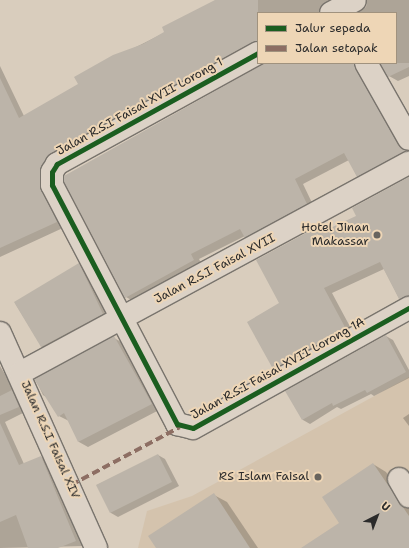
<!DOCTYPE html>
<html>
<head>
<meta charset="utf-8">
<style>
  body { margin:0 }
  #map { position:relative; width:409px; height:548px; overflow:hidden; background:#d9cdbd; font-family:"Shantell Sans",sans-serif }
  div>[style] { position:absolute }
  .built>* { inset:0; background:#d4c3ad }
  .shadow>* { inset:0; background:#0003 }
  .building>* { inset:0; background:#bcb4a9 }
  .roads { filter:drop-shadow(1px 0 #79746d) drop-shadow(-1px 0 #79746d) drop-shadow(0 1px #79746d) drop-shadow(0 -1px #79746d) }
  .minor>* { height:22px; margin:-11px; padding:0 11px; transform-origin:11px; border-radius:11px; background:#dcd2c6 }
  .quiet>* { height:4px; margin-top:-2px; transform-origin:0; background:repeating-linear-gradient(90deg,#8d6e63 0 8px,transparent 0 12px) }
  .cycleway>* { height:5px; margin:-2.5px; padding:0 2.5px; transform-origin:2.5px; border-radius:2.5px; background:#1b5e20 }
  .dots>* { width:11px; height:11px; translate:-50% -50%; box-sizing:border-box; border:2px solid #eed6b6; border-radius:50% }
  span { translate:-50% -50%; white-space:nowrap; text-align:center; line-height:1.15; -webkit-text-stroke:4px #eed6b6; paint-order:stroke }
  .street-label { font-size:12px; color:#2b2b2b }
  .poi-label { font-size:12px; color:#2b2b2b }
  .right { translate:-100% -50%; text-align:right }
  .legend { position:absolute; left:257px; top:12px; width:140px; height:52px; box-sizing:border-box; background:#eed6b6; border:1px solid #a0927e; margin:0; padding:5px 7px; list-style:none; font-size:12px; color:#2b2b2b }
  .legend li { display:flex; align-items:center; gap:8px; height:20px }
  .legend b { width:20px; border:1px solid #a0927e }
  .north { position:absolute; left:357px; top:496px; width:40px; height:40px; -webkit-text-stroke:3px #eed6b6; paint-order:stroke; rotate:42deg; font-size:11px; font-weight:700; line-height:16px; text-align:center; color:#2b2b2b }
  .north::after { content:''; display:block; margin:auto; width:14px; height:18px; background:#2b2b2b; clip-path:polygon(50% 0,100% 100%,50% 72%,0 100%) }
</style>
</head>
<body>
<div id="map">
  <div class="built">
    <div style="clip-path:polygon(409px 377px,409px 548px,138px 548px,147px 511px,192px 496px)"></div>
  </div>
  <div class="shadow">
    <div style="clip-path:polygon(216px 0,347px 0,329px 13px,258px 13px,258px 48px,59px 158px,65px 227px,0 257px,0 66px,24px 116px,80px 85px,76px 77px,166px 32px)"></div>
    <div style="clip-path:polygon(367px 0,409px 0,409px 76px,398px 81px,389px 76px,381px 63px,396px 63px,396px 13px,357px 13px,366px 7px)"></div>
    <div style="clip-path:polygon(266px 63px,363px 63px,363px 75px,409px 153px,366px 181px,357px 176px,349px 160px,303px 184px,315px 209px,254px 242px,245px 236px,199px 259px,202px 265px,135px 302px,126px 297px)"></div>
    <div style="clip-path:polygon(409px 179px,409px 302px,399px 298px,384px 269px,332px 293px,354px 334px,282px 373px,274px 368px,280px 303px,319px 227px,326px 231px,358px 216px)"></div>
    <div style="clip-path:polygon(79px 264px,89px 270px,112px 320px,52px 352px,42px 347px,15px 303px)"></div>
    <div style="clip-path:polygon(386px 336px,393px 340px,409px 370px,409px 378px,374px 396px,371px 394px,341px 409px,337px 407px,310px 424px,303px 420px,287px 392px)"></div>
    <div style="clip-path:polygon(114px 338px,123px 343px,161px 409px,88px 447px,79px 442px,69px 421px,59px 416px,51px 400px,43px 395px,36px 380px)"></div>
    <div style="clip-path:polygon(0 366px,27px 411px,5px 422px,24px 464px,41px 457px,49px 462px,84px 546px,0 548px)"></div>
    <div style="clip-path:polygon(409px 414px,409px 426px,403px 418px)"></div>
    <div style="clip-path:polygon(158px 455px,165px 459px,179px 486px,118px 517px,111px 513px,97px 485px)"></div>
    <div style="clip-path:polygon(373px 464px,386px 472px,409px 505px,409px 548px,303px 548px,341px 523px)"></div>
    <div style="clip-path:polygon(214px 495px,227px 502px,258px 548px,157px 548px)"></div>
  </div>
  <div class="building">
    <div style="clip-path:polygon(215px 0,258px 0,258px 41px,51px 153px,41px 166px,40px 185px,57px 222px,0 248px,0 78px,19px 118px,78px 84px,74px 77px,113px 55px,143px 44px,164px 32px,162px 27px)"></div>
    <div style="clip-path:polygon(265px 63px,354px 63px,398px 145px,407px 151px,357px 177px,344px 153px,295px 179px,307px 204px,245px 238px,240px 229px,191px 254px,194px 260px,125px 298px,64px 182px,64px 176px)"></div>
    <div style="clip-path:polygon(380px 63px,409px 63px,409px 67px,388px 77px)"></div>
    <div style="clip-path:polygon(409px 177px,409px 296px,399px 299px,380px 262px,324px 288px,346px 329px,273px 369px,247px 322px,279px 303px,256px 260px,319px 226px,322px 232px,356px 216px,352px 208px)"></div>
    <div style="clip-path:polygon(79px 263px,103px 314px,41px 347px,14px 302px)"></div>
    <div style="clip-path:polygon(386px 335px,406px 372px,367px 393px,365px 390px,333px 406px,332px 403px,302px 420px,285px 391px)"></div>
    <div style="clip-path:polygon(114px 336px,152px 404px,78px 442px,64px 413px,58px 417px,34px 379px)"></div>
    <div style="clip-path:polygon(12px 390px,19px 407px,0 415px,0 396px)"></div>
    <div style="clip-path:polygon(0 423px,19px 465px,41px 456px,76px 541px,58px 548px,28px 548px,16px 515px,0 522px)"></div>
    <div style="clip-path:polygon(158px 454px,172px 482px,110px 513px,96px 485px)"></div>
    <div style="clip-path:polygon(373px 463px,409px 516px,409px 548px,301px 548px,339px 523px,322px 497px)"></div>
    <div style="clip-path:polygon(214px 493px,250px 548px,156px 548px,148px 536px)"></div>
  </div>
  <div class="roads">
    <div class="minor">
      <div style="left:331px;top:13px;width:27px;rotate:-28deg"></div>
      <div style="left:258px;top:53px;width:230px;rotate:151.1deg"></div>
      <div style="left:57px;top:164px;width:9px;rotate:122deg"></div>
      <div style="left:52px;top:172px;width:13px;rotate:90deg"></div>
      <div style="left:52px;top:185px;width:270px;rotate:62.4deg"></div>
      <div style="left:177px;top:424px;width:16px;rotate:14deg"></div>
      <div style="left:193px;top:428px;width:247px;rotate:-29.1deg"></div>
      <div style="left:366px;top:63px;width:87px;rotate:60.5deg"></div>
      <div style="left:0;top:333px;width:235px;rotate:65.9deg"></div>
      <div style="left:20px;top:373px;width:442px;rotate:-28.4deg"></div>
      <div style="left:399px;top:479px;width:20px;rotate:60deg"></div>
    </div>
  </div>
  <div class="quiet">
    <div style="left:71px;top:485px;width:123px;rotate:-28deg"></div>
  </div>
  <div class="cycleway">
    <div style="left:258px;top:53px;width:230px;rotate:151.1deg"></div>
    <div style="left:57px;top:164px;width:9px;rotate:122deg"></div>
    <div style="left:52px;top:172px;width:13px;rotate:90deg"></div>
    <div style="left:52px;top:185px;width:270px;rotate:62.4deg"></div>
    <div style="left:177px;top:424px;width:16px;rotate:14deg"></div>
    <div style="left:193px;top:428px;width:247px;rotate:-29.1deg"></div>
  </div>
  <div class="dots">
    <div style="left:377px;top:235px;background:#68645e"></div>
    <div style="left:318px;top:477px;background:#68645e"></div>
  </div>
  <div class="street-label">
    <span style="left:140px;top:107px;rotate:-29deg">Jalan R.S.I Faisal XVII Lorong 1</span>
    <span style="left:215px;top:269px;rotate:-28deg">Jalan R.S.I Faisal XVII</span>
    <span style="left:278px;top:369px;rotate:-29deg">Jalan R.S.I Faisal XVII Lorong 1A</span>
    <span style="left:50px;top:440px;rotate:66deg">Jalan R.S.I Faisal XIV</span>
  </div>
  <div class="poi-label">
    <span class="right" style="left:369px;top:235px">Hotel Jinan<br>Makassar</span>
    <span class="right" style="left:309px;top:477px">RS Islam Faisal</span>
  </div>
  <ul class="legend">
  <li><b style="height:5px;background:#1b5e20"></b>Jalur sepeda</li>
  <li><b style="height:5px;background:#8d6e63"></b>Jalan setapak</li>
  </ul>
  <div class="north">U</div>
</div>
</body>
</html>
